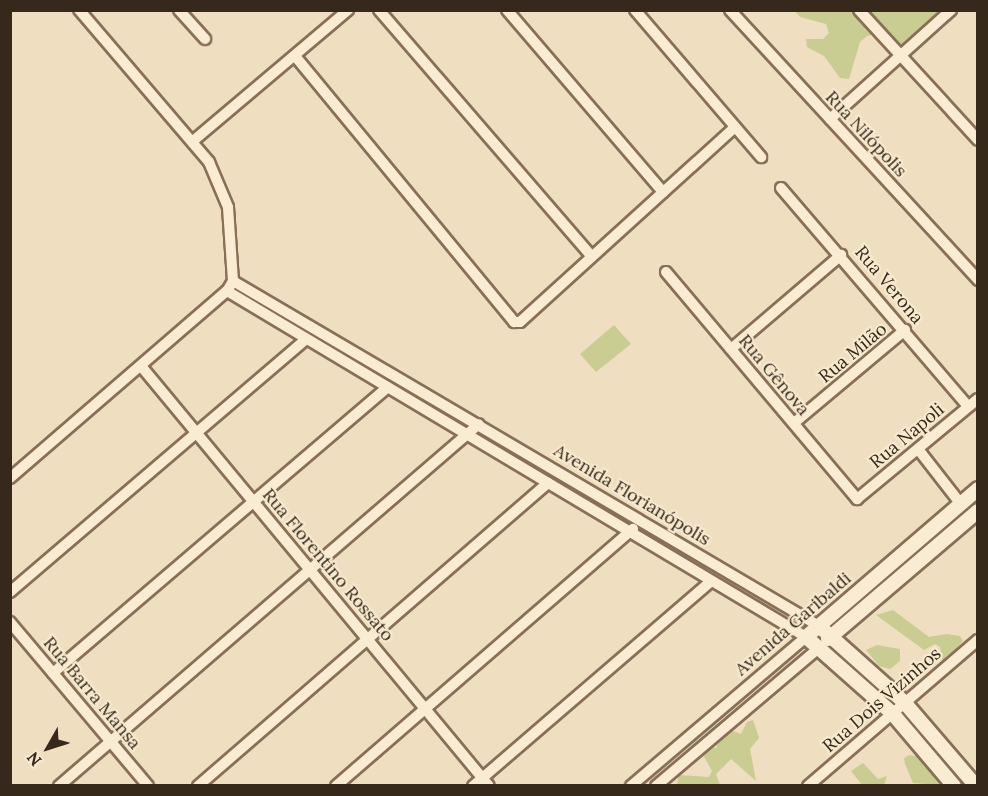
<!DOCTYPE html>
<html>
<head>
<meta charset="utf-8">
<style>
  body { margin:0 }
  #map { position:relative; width:988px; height:796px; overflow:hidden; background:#efdebf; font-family:Lora,serif }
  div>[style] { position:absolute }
  .green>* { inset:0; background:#c9cd92 }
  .roads { filter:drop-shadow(2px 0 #886f57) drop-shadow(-2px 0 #886f57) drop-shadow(0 2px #886f57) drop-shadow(0 -2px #886f57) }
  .street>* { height:10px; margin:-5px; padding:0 5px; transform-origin:5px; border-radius:5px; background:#faecd2 }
  .secondary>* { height:14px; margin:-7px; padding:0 7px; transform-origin:7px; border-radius:7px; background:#faecd2 }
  span { translate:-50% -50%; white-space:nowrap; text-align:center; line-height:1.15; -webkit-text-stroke:4.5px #f6e9ce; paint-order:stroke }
  .street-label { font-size:18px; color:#37281c }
  .frame { position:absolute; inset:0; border:12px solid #37281c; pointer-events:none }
  .north { position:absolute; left:18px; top:718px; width:60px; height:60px; -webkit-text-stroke:4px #f6e9ce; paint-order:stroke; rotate:231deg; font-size:16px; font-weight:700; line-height:24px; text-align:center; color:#37281c }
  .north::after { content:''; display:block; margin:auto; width:21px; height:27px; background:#37281c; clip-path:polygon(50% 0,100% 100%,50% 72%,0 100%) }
</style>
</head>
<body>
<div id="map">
  <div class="green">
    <div style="clip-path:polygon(795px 11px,943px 11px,900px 48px,876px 34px,867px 36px,860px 42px,849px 79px,840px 78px,824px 56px,807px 47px,806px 39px,823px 39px,829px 33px,826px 24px,800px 17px)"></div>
    <div style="clip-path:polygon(614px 325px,631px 344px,596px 372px,580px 354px)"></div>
    <div style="clip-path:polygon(893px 610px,929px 637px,947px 634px,960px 636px,963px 641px,943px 664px,940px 647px,935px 644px,924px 650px,876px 615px)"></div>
    <div style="clip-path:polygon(877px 645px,900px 649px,900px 661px,890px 669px,879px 666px,866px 650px)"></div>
    <div style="clip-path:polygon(753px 720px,759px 738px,750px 749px,756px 781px,731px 759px,716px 774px,720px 785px,677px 785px,679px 775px,709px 777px,712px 771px,701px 751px,708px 747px,717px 748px,716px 739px,730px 730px,741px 734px,747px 722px)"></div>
    <div style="clip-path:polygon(909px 755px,921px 757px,933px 770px,939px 785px,913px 783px,905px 764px,904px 758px)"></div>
    <div style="clip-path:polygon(863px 763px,878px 779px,887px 776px,884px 785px,862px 785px,851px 771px)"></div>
  </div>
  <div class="roads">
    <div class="street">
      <div style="left:179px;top:10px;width:39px;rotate:48deg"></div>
      <div style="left:379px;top:10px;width:325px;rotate:49.2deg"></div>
      <div style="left:507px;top:10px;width:240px;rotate:49.4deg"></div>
      <div style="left:635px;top:10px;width:194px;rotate:49.4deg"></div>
      <div style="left:730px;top:10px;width:367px;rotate:47.4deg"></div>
      <div style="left:859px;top:10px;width:176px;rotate:47.5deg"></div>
      <div style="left:295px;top:56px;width:345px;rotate:50.5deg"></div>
      <div style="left:514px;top:322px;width:6px"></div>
      <div style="left:520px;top:322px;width:289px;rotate:-42.2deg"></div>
      <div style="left:830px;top:119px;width:163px;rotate:-42deg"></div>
      <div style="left:193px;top:141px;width:203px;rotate:-40.2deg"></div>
      <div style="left:781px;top:188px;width:287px;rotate:49.4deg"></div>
      <div style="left:666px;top:272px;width:297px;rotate:49.9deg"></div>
      <div style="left:857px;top:499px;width:157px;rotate:-39.6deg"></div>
      <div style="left:233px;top:281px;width:680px;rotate:30.49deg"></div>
      <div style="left:227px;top:291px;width:675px;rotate:30.86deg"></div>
      <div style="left:806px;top:637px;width:230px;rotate:139.6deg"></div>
      <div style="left:731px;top:349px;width:145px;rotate:-40.5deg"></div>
      <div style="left:141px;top:366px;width:545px;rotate:50.36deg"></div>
      <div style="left:794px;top:423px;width:145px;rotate:-40deg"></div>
      <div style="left:918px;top:449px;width:68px;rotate:52.1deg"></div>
      <div style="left:10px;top:478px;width:286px;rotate:-40.8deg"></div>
      <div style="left:227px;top:291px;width:12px;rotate:-59deg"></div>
      <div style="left:233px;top:281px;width:74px;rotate:-93.9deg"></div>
      <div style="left:228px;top:207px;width:49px;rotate:-112.9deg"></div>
      <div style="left:209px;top:162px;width:200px;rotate:-130.5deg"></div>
      <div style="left:10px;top:592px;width:388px;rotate:-40.5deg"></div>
      <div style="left:10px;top:622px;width:214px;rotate:49.9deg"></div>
      <div style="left:53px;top:673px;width:439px;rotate:-40.5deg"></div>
      <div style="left:59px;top:786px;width:554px;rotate:-40.76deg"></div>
      <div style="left:198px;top:786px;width:463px;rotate:-40.9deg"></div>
      <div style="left:336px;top:786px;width:393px;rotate:-40.9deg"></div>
      <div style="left:473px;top:786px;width:313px;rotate:-40.7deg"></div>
      <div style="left:656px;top:786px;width:215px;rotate:-40.3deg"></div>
      <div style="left:808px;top:786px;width:224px;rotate:-40.7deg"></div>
    </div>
    <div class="secondary">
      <div style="left:819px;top:626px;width:114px;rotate:41.8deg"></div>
      <div style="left:904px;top:702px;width:111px;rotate:49.4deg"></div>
      <div style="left:828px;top:639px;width:197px;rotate:-40.5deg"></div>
      <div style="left:954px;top:786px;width:96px;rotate:-130.3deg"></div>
      <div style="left:892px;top:713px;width:115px;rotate:-138.5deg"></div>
      <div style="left:806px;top:637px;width:227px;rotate:-40.7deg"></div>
    </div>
  </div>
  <div class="street-label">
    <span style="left:866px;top:134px;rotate:47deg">Rua Nilópolis</span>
    <span style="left:889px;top:285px;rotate:50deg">Rua Verona</span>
    <span style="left:853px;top:353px;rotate:-40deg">Rua Milão</span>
    <span style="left:774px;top:375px;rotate:50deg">Rua Gênova</span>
    <span style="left:907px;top:436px;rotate:-40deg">Rua Napoli</span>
    <span style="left:632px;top:495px;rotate:31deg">Avenida Florianópolis</span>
    <span style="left:328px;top:565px;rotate:50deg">Rua Florentino Rossato</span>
    <span style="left:793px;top:624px;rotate:-41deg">Avenida Garibaldi</span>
    <span style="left:92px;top:693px;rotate:50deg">Rua Barra Mansa</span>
    <span style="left:882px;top:700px;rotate:-41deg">Rua Dois Vizinhos</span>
  </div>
  <div class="frame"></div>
  <div class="north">N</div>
</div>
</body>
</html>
